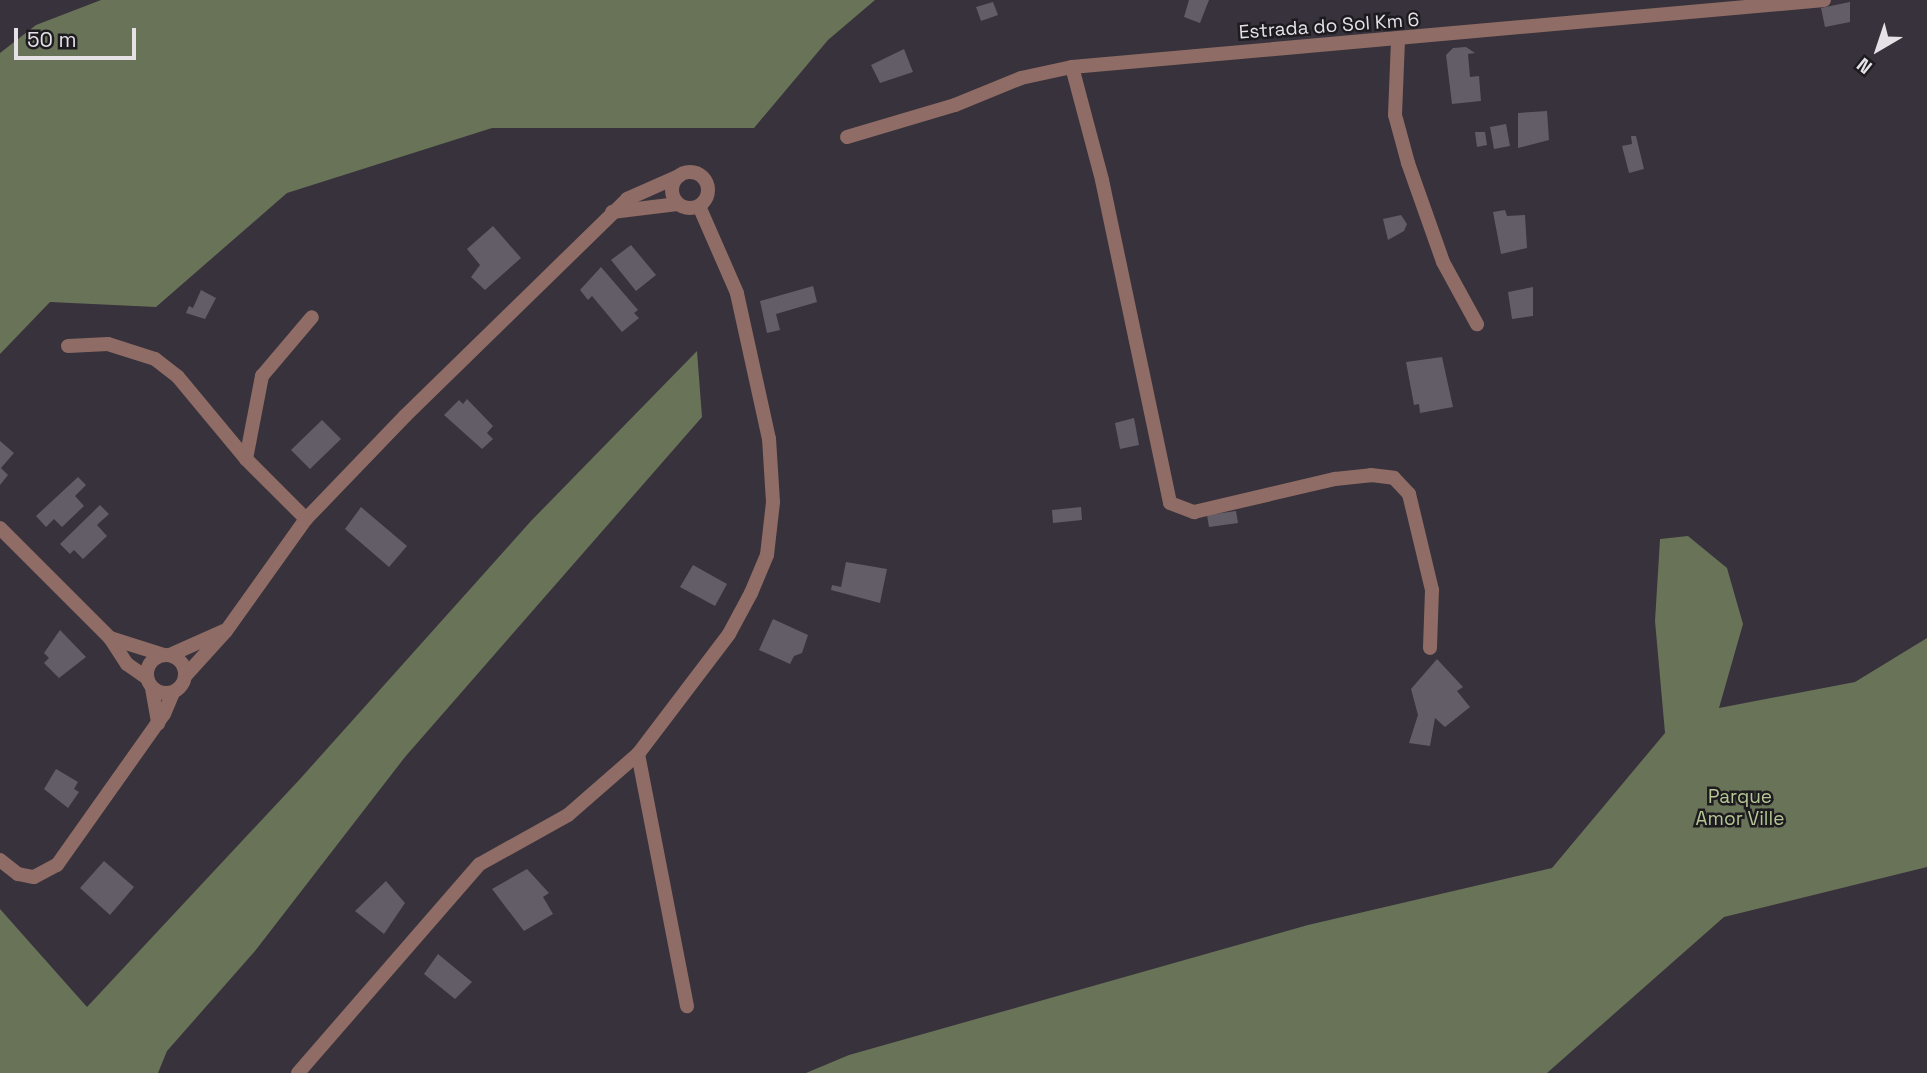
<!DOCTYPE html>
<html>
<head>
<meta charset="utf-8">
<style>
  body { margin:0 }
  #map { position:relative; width:1927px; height:1073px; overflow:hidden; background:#37323b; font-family:"Space Grotesk",sans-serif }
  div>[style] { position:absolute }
  .forest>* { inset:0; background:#697358 }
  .building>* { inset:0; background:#635d67 }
  .street>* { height:14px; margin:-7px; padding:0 7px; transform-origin:7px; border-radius:7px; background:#8f6c65 }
  .street>.ring { margin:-7px; padding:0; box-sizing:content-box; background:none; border:14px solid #8f6c65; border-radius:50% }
  span { translate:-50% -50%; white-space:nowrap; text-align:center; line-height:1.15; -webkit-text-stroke:5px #1d1b1f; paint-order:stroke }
  .street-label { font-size:19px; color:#e5e1e7 }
  .park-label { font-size:19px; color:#b5c794 }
  .north { position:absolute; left:1843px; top:14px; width:70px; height:70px; -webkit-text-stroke:5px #1d1b1f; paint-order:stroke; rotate:219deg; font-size:19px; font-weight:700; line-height:28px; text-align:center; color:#e5e1e7 }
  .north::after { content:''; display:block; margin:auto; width:24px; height:32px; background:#e5e1e7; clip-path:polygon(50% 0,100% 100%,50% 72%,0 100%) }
  .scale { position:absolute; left:14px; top:28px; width:122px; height:32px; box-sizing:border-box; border:4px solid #e5e1e7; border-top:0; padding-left:9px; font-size:21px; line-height:24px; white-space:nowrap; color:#e5e1e7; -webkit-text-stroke:5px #1d1b1f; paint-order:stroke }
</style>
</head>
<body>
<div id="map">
  <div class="forest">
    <div style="clip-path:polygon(101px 0,875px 0,828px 40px,754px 128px,492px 128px,287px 193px,156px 307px,50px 302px,0 354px,0 53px,36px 25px)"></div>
    <div style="clip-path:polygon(697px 351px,702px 417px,405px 757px,255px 951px,167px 1051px,158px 1073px,0 1073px,0 909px,87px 1007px,300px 779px,531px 521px)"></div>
    <div style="clip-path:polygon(1688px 536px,1727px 568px,1743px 624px,1719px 708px,1855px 682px,1927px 638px,1927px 867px,1724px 917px,1547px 1073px,806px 1073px,849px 1055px,1308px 925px,1552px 868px,1665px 733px,1655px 621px,1660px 539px)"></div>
  </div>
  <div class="building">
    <div style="clip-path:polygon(1189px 0,1209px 0,1200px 23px,1184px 17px)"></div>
    <div style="clip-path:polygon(993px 2px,998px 15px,981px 21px,976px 7px)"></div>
    <div style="clip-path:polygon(1850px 2px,1850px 22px,1825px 27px,1821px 8px)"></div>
    <div style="clip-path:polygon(1466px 47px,1475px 53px,1468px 54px,1470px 77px,1479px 76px,1481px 101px,1452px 104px,1446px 55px,1453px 48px)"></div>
    <div style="clip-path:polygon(904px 49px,913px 72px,880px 83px,871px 65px)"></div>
    <div style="clip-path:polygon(1547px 111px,1549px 140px,1518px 148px,1518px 113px)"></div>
    <div style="clip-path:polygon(1506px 124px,1510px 146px,1494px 149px,1490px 127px)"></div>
    <div style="clip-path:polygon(1475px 132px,1485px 132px,1487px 145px,1477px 147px)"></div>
    <div style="clip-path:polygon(1631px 136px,1636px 136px,1644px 169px,1629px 173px,1622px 146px,1632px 144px)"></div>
    <div style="clip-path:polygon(1505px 210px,1507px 216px,1525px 215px,1527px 248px,1501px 254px,1493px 212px)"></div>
    <div style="clip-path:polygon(1401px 215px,1407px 224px,1404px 231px,1388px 240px,1383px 219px)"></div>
    <div style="clip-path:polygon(493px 226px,521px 258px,485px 290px,471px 277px,480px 265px,467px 249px)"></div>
    <div style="clip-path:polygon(631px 245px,656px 275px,636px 291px,611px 260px)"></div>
    <div style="clip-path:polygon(601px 267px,638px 310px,634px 313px,639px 318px,622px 332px,592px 296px,588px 300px,580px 290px)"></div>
    <div style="clip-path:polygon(813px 286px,817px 302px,776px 314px,780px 330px,767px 333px,760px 301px)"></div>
    <div style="clip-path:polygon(1533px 287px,1533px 316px,1512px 319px,1508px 292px)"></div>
    <div style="clip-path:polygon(201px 290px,216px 298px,205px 319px,186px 313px,189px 306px,193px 308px)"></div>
    <div style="clip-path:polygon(1442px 357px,1453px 407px,1420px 413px,1419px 404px,1414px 405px,1406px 362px)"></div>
    <div style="clip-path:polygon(467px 399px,493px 426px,487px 433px,493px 439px,482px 449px,444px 415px,459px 400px,463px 404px)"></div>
    <div style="clip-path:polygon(1134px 418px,1139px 445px,1120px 449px,1115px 423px)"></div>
    <div style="clip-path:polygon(322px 420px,341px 439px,310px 469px,291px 450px)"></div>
    <div style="clip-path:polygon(0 441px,14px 453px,1px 468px,8px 475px,0 485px)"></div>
    <div style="clip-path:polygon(78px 477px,86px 485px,75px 496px,84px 506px,62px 527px,54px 519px,46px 527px,36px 516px)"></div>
    <div style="clip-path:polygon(100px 505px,109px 514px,97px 525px,107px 536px,83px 559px,74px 550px,70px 554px,60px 544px)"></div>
    <div style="clip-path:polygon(361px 507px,407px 546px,389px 567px,345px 529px)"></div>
    <div style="clip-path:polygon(1081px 507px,1082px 520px,1053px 523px,1052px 510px)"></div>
    <div style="clip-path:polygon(1236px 511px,1238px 523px,1209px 527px,1207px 515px)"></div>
    <div style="clip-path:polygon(846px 562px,887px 569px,880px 603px,831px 590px,832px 585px,841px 587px)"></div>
    <div style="clip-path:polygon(693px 565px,727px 584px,715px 606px,680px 587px)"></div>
    <div style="clip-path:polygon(773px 619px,808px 635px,802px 653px,794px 656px,790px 664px,759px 650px)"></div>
    <div style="clip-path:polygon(60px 630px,86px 657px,59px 678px,44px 663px,49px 658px,44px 653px)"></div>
    <div style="clip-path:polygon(1437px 659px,1463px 687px,1457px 691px,1470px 707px,1445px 727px,1435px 718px,1430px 746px,1409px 743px,1418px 715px,1411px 689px)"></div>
    <div style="clip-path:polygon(56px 769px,78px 782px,74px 789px,79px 792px,68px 808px,44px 789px)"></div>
    <div style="clip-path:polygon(104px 861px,134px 887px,110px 915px,80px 888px)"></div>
    <div style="clip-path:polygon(527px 869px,549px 893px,543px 897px,553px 914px,524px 931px,492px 889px)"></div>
    <div style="clip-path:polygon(386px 881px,405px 903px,384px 934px,355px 911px)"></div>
    <div style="clip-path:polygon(438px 954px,472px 982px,455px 999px,424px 974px)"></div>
  </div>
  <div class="street">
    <div style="left:1398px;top:40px;width:75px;rotate:92.3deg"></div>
    <div style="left:1395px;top:115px;width:50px;rotate:74.8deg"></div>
    <div style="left:1408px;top:163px;width:105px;rotate:70.5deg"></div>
    <div style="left:1443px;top:262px;width:71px;rotate:61.3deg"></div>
    <div style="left:1072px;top:67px;width:117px;rotate:75.1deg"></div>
    <div style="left:1102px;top:180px;width:330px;rotate:78.1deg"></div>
    <div style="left:1170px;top:503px;width:26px;rotate:21deg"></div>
    <div style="left:1194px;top:512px;width:145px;rotate:-13.2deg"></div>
    <div style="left:1335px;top:479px;width:36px;rotate:-6deg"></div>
    <div style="left:1371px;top:475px;width:23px;rotate:7deg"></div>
    <div style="left:1394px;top:478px;width:22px;rotate:47deg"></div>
    <div style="left:1409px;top:494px;width:99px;rotate:76.5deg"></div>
    <div style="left:1432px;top:590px;width:58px;rotate:92deg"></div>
    <div style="left:847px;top:137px;width:113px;rotate:-16.5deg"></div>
    <div style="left:955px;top:105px;width:71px;rotate:-22.2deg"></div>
    <div style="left:1021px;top:78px;width:52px;rotate:-12.2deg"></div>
    <div style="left:1072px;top:67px;width:755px;rotate:-5.09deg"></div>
    <div class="ring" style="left:672px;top:172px;width:22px;height:22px"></div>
    <div style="left:612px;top:212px;width:66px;rotate:-6.9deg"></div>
    <div style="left:68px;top:346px;width:40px;rotate:-2.9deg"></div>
    <div style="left:108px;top:344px;width:49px;rotate:17.7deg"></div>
    <div style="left:155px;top:359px;width:29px;rotate:38deg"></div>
    <div style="left:178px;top:377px;width:107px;rotate:50.3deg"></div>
    <div style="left:246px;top:459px;width:85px;rotate:45deg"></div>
    <div style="left:246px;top:459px;width:85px;rotate:-79.1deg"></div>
    <div style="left:262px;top:376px;width:77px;rotate:-49.7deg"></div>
    <div style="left:0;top:528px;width:156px;rotate:45deg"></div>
    <div style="left:110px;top:638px;width:31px;rotate:57deg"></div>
    <div style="left:127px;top:664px;width:24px;rotate:35deg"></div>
    <div style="left:110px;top:638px;width:57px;rotate:17.5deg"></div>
    <div class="ring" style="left:147px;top:655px;width:24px;height:24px"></div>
    <div style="left:170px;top:655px;width:59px;rotate:-24deg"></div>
    <div style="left:186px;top:675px;width:59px;rotate:-47.7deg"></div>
    <div style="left:226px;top:631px;width:138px;rotate:-54.5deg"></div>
    <div style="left:306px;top:519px;width:143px;rotate:-46.1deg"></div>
    <div style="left:405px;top:416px;width:310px;rotate:-44.3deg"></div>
    <div style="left:627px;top:199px;width:57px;rotate:-23.9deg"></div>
    <div style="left:152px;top:688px;width:36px;rotate:80deg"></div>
    <div style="left:638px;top:754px;width:257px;rotate:79deg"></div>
    <div style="left:0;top:860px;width:23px;rotate:38deg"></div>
    <div style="left:18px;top:874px;width:16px;rotate:11deg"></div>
    <div style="left:34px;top:877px;width:26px;rotate:-28deg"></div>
    <div style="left:57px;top:865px;width:185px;rotate:-54.7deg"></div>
    <div style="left:164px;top:714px;width:23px;rotate:-67deg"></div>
    <div style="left:298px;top:1073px;width:277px;rotate:-49deg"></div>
    <div style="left:480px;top:864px;width:101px;rotate:-29.1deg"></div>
    <div style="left:568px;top:815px;width:93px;rotate:-41.1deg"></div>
    <div style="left:638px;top:754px;width:151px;rotate:-52.8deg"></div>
    <div style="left:729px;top:634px;width:47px;rotate:-61.8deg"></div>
    <div style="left:751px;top:593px;width:41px;rotate:-67.2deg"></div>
    <div style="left:767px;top:555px;width:53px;rotate:-83.5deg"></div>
    <div style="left:773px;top:502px;width:63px;rotate:-93.6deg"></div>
    <div style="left:769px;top:439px;width:149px;rotate:-102.4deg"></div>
    <div style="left:737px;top:293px;width:95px;rotate:-113.6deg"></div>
  </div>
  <div class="street-label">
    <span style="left:1329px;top:26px;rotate:-4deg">Estrada do Sol Km 6</span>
  </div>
  <div class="park-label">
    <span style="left:1740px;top:808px">Parque<br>Amor Ville</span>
  </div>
  <div class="north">N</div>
  <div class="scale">50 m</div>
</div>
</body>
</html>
